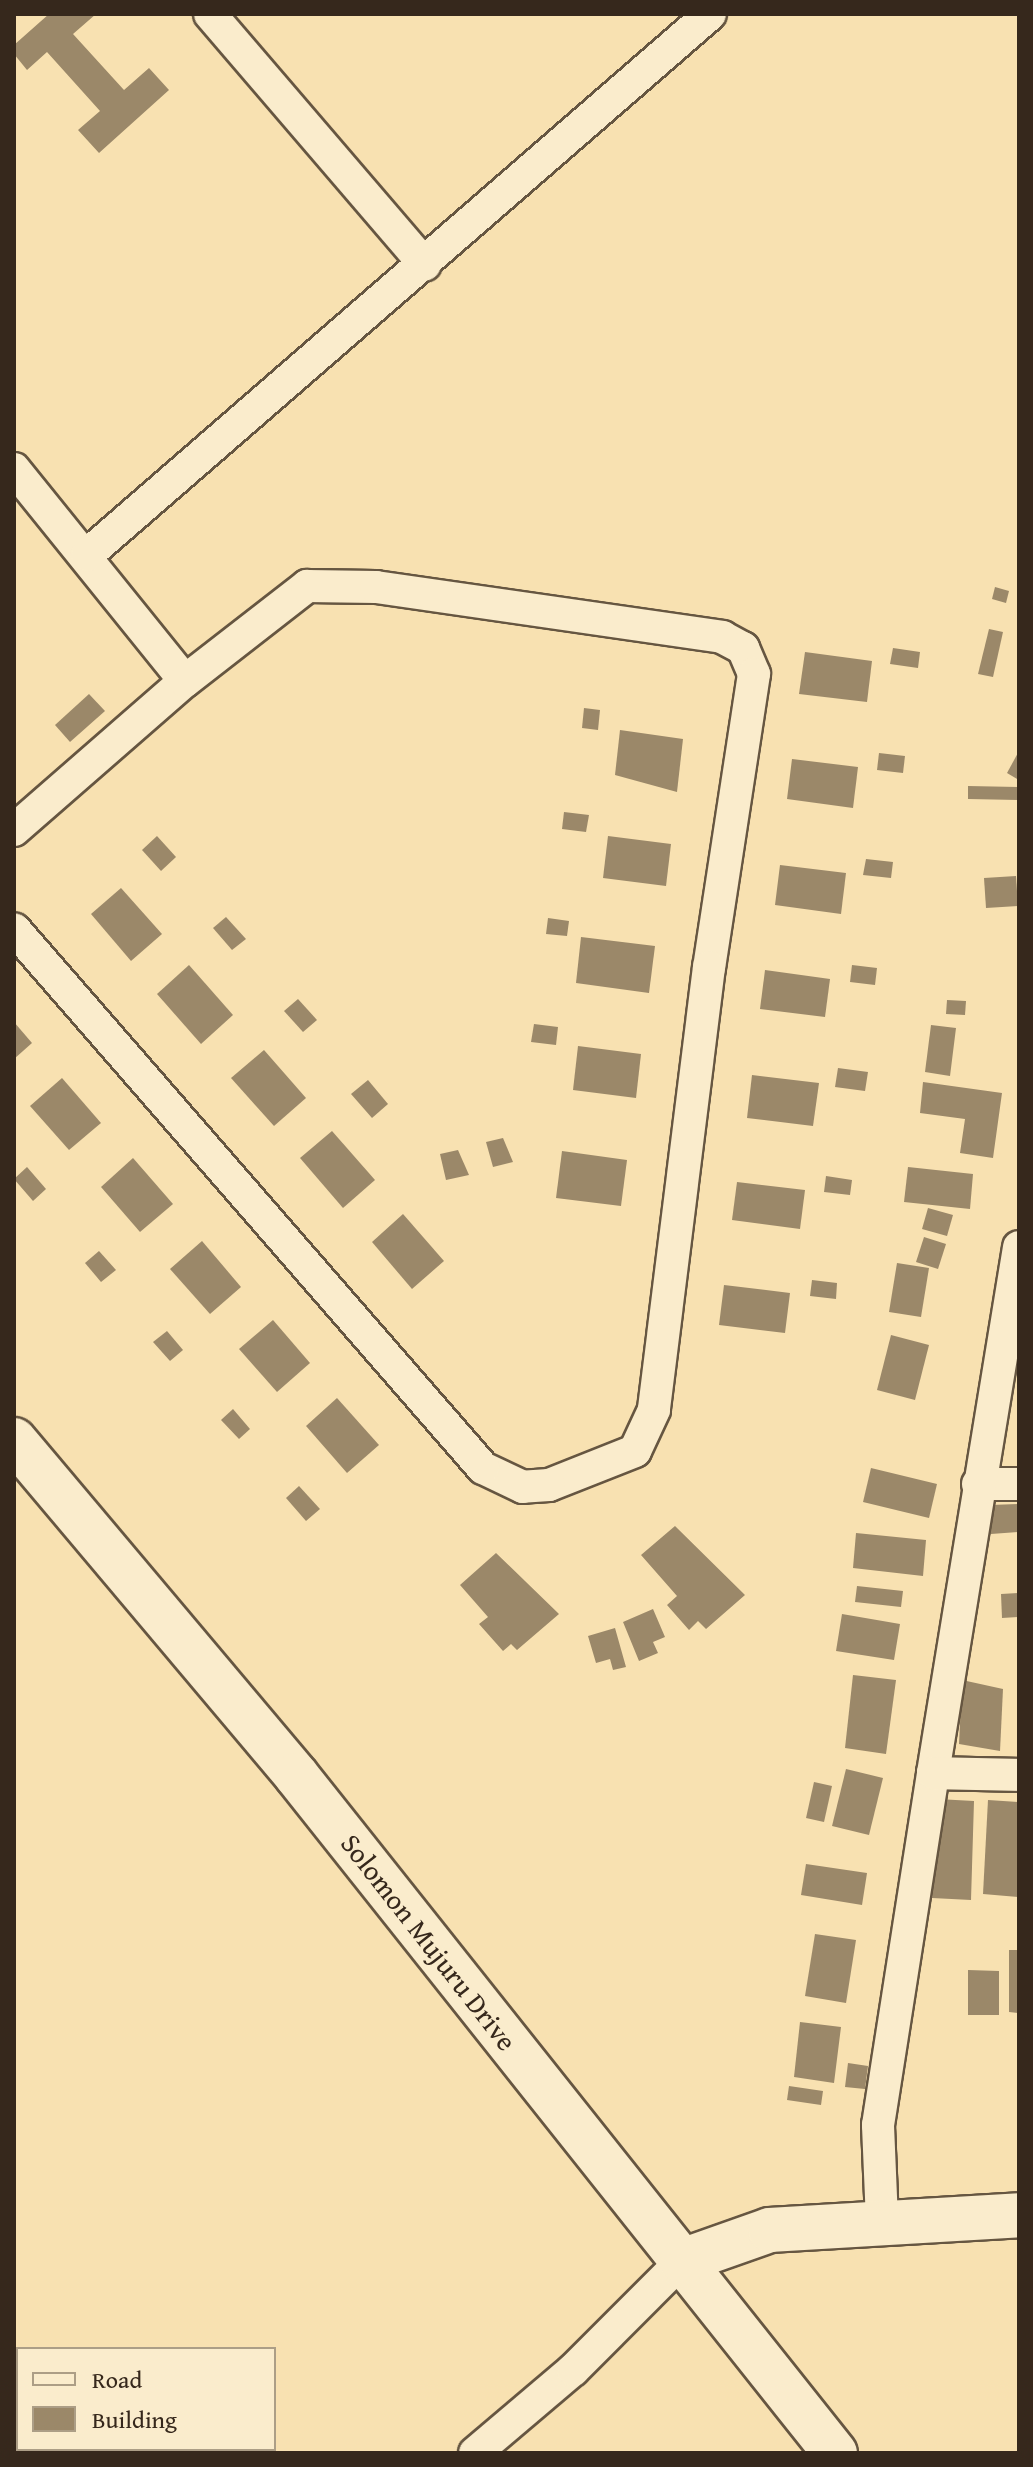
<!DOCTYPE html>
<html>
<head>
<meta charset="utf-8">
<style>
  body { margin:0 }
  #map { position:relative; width:1033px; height:2467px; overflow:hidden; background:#f8e1b1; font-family:"Gentium Book Plus",serif }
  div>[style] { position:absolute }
  .building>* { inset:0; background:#9b8869 }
  .roads { filter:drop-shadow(2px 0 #665641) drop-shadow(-2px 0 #665641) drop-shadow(0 2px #665641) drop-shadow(0 -2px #665641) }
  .street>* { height:32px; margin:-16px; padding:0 16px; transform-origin:16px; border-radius:16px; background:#faeccc }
  .secondary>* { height:44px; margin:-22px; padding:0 22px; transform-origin:22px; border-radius:22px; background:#faeccc }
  span { translate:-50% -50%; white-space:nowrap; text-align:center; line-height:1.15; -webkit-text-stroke:6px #faeccc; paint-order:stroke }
  .street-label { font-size:28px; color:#36281c }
  .frame { position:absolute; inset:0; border:16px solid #36281c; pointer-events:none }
  .legend { position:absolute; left:16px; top:2347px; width:260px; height:104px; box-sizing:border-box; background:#faeccc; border:2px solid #ac9e86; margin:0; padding:10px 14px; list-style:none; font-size:24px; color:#36281c }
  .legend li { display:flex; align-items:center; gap:16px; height:40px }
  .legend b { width:40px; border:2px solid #ac9e86 }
</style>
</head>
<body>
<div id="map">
  <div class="building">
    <div style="clip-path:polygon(49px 14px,96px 14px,73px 34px,124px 90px,149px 68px,169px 90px,99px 153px,78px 130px,100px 111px,47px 52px,27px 70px,14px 54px,14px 45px)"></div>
    <div style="clip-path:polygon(995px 587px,1009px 591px,1006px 603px,992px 599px)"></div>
    <div style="clip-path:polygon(989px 629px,1003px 632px,993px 677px,978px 674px)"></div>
    <div style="clip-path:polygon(893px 648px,920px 652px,918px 668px,890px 664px)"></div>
    <div style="clip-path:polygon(805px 652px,872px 661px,867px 702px,799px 694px)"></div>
    <div style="clip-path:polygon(89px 694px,105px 711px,70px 742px,55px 725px)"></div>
    <div style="clip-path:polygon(584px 708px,600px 710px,598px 730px,582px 728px)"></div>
    <div style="clip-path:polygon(620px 730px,683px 739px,677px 792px,615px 775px)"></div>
    <div style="clip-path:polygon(1019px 751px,1019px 780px,1007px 773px)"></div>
    <div style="clip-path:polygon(879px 753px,905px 756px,903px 773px,877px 770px)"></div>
    <div style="clip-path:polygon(792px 759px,858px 767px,853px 808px,787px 799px)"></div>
    <div style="clip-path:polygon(968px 786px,1019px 787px,1019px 800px,968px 799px)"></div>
    <div style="clip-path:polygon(564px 812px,589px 815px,586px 832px,562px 829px)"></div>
    <div style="clip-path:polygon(157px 836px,176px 857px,161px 871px,142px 850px)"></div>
    <div style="clip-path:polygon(608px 836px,671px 844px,666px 886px,603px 878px)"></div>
    <div style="clip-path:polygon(866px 859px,893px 862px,891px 878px,863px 875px)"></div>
    <div style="clip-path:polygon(780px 865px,846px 873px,841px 914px,775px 905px)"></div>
    <div style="clip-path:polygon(1016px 876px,1018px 906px,986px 908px,984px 878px)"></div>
    <div style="clip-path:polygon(121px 888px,162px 934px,131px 961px,91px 914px)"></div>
    <div style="clip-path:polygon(226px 917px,246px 939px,232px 950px,213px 928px)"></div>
    <div style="clip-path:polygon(548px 918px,569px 921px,567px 936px,546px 934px)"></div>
    <div style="clip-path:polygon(581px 937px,655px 946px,649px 993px,576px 983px)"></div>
    <div style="clip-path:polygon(189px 965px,233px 1015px,201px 1044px,157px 994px)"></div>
    <div style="clip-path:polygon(852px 965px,877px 968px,875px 985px,850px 982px)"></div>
    <div style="clip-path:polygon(765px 970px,830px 979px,825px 1017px,760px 1009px)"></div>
    <div style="clip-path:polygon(298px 999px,317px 1020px,303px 1032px,284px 1011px)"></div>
    <div style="clip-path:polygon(947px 1000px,966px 1001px,965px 1015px,946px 1014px)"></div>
    <div style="clip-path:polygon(14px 1022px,32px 1043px,14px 1059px)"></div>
    <div style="clip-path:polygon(534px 1024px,558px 1027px,556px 1045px,531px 1042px)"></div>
    <div style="clip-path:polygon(931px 1025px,956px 1028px,950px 1076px,925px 1072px)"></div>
    <div style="clip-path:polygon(578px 1046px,641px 1054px,636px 1098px,573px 1090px)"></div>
    <div style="clip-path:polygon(264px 1050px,306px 1098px,274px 1126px,231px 1078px)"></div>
    <div style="clip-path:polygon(838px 1068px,868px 1072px,865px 1091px,835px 1087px)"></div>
    <div style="clip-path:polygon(752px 1075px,819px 1083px,813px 1126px,747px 1118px)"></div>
    <div style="clip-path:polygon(62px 1078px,101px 1123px,69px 1150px,30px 1106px)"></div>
    <div style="clip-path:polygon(368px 1080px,388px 1104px,372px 1118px,351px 1094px)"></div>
    <div style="clip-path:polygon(923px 1082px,1002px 1093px,993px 1158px,960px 1153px,965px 1119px,920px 1113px)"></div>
    <div style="clip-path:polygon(332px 1131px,375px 1180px,343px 1208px,300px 1158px)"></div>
    <div style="clip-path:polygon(503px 1138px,513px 1162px,493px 1167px,486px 1142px)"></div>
    <div style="clip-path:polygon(458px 1150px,469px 1175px,446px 1180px,440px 1154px)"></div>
    <div style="clip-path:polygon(562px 1151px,627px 1160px,621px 1206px,556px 1198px)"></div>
    <div style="clip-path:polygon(133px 1158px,173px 1204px,140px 1232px,101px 1187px)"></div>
    <div style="clip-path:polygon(27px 1167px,46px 1189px,33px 1201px,14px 1179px)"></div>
    <div style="clip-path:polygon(908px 1167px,973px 1174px,970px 1209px,904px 1202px)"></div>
    <div style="clip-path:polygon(826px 1176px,852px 1180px,850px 1195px,824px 1192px)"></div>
    <div style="clip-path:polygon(737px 1182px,805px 1190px,800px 1229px,732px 1220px)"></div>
    <div style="clip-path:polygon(928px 1208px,953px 1215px,947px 1236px,922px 1229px)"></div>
    <div style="clip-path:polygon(403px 1214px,444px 1261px,412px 1289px,372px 1242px)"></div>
    <div style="clip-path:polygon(924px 1237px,946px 1244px,938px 1269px,916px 1262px)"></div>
    <div style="clip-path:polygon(202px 1241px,241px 1287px,210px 1314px,170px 1269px)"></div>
    <div style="clip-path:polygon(99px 1251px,116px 1270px,101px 1282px,85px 1263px)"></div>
    <div style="clip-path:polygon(897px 1263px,929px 1268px,921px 1317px,889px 1312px)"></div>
    <div style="clip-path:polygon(812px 1280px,837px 1283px,836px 1299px,810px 1296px)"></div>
    <div style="clip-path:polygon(724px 1285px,790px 1293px,785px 1333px,719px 1325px)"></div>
    <div style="clip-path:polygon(273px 1320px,310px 1363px,277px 1392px,239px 1349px)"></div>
    <div style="clip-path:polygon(167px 1331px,183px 1350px,170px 1361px,153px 1342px)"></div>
    <div style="clip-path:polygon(891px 1335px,929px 1345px,915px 1400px,877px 1390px)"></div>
    <div style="clip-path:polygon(337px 1398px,379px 1445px,347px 1473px,306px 1426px)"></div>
    <div style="clip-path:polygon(233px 1409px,250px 1429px,239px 1439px,221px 1420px)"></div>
    <div style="clip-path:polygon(871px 1468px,937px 1484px,929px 1518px,863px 1502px)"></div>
    <div style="clip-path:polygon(299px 1486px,320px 1509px,306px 1521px,286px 1498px)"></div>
    <div style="clip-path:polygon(1019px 1504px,1019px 1532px,991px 1534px,990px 1505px)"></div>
    <div style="clip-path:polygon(675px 1526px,745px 1595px,706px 1629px,698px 1621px,689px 1630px,667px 1605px,677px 1596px,641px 1555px)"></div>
    <div style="clip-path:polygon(856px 1533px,926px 1540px,923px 1576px,853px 1568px)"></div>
    <div style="clip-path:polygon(496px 1553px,559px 1614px,517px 1650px,511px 1644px,503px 1651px,479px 1624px,488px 1617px,460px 1585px)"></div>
    <div style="clip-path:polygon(857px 1586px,903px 1591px,901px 1607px,855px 1602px)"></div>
    <div style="clip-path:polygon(1019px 1593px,1019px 1617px,1002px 1618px,1001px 1594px)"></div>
    <div style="clip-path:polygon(653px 1609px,665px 1637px,653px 1642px,658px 1653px,639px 1661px,623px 1622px)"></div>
    <div style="clip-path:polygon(842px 1614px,900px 1624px,894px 1660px,836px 1651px)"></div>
    <div style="clip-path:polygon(615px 1628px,626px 1667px,613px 1670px,610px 1659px,596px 1663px,588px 1636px)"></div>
    <div style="clip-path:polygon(853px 1675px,896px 1680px,886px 1754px,845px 1748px)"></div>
    <div style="clip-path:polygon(962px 1680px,1003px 1689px,1000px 1751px,959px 1744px)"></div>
    <div style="clip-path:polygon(846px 1769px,883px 1778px,869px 1835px,832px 1826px)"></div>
    <div style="clip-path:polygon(814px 1782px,832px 1786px,824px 1822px,806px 1818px)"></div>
    <div style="clip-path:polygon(937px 1799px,974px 1801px,971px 1900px,932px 1898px)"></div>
    <div style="clip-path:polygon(988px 1800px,1019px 1802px,1019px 1897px,983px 1894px)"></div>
    <div style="clip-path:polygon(806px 1864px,867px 1873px,862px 1905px,801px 1895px)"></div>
    <div style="clip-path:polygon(815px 1934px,856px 1940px,846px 2003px,805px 1996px)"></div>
    <div style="clip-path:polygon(1009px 1950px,1019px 1950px,1019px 2013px,1009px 2012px)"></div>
    <div style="clip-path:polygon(968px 1970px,999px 1971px,999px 2015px,968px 2015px)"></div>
    <div style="clip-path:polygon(800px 2022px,841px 2027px,834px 2083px,794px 2077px)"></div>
    <div style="clip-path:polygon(848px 2063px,868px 2066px,865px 2089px,845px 2087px)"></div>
    <div style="clip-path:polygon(789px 2086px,823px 2091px,821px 2105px,787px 2100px)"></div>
  </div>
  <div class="roads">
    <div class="street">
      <div style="left:210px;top:14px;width:330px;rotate:49.4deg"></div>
      <div style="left:14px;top:469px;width:272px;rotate:51.1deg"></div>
      <div style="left:87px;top:555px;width:825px;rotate:-40.97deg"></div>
      <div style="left:14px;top:830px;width:227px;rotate:-41.1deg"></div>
      <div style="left:185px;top:681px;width:155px;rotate:-37.9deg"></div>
      <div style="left:307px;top:586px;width:69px;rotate:0.8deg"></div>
      <div style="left:376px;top:587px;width:350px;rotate:8.2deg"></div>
      <div style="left:722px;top:637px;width:24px;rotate:28deg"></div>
      <div style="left:743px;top:648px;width:28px;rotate:67deg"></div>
      <div style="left:754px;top:674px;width:296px;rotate:98.7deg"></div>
      <div style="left:709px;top:967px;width:446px;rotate:97.1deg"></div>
      <div style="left:654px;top:1410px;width:45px;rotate:114.9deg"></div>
      <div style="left:635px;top:1451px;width:92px;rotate:158.4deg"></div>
      <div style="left:549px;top:1485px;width:26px;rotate:176deg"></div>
      <div style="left:523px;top:1487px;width:44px;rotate:-154.6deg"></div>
      <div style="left:483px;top:1468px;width:714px;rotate:-131.03deg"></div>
      <div style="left:978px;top:1484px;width:41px"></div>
      <div style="left:933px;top:1773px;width:533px;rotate:-80.71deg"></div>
      <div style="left:882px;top:2221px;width:96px;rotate:-92.4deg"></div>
      <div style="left:878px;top:2125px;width:356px;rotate:-81.1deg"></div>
      <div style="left:933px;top:1773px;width:86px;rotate:1.3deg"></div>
      <div style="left:475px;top:2453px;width:128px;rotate:-40.3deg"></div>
      <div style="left:573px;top:2370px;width:154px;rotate:-45deg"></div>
    </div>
    <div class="secondary">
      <div style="left:14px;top:1440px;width:438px;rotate:49.9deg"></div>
      <div style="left:296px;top:1775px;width:866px;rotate:51.52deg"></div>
      <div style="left:682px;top:2261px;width:93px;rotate:-19.4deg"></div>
      <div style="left:770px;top:2230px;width:249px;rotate:-3.4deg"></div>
    </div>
  </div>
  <div class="street-label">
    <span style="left:429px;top:1942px;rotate:52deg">Solomon Mujuru Drive</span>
  </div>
  <div class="frame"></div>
  <ul class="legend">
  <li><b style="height:10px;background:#faeccc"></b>Road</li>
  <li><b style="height:22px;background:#9b8869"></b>Building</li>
  </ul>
</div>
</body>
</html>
